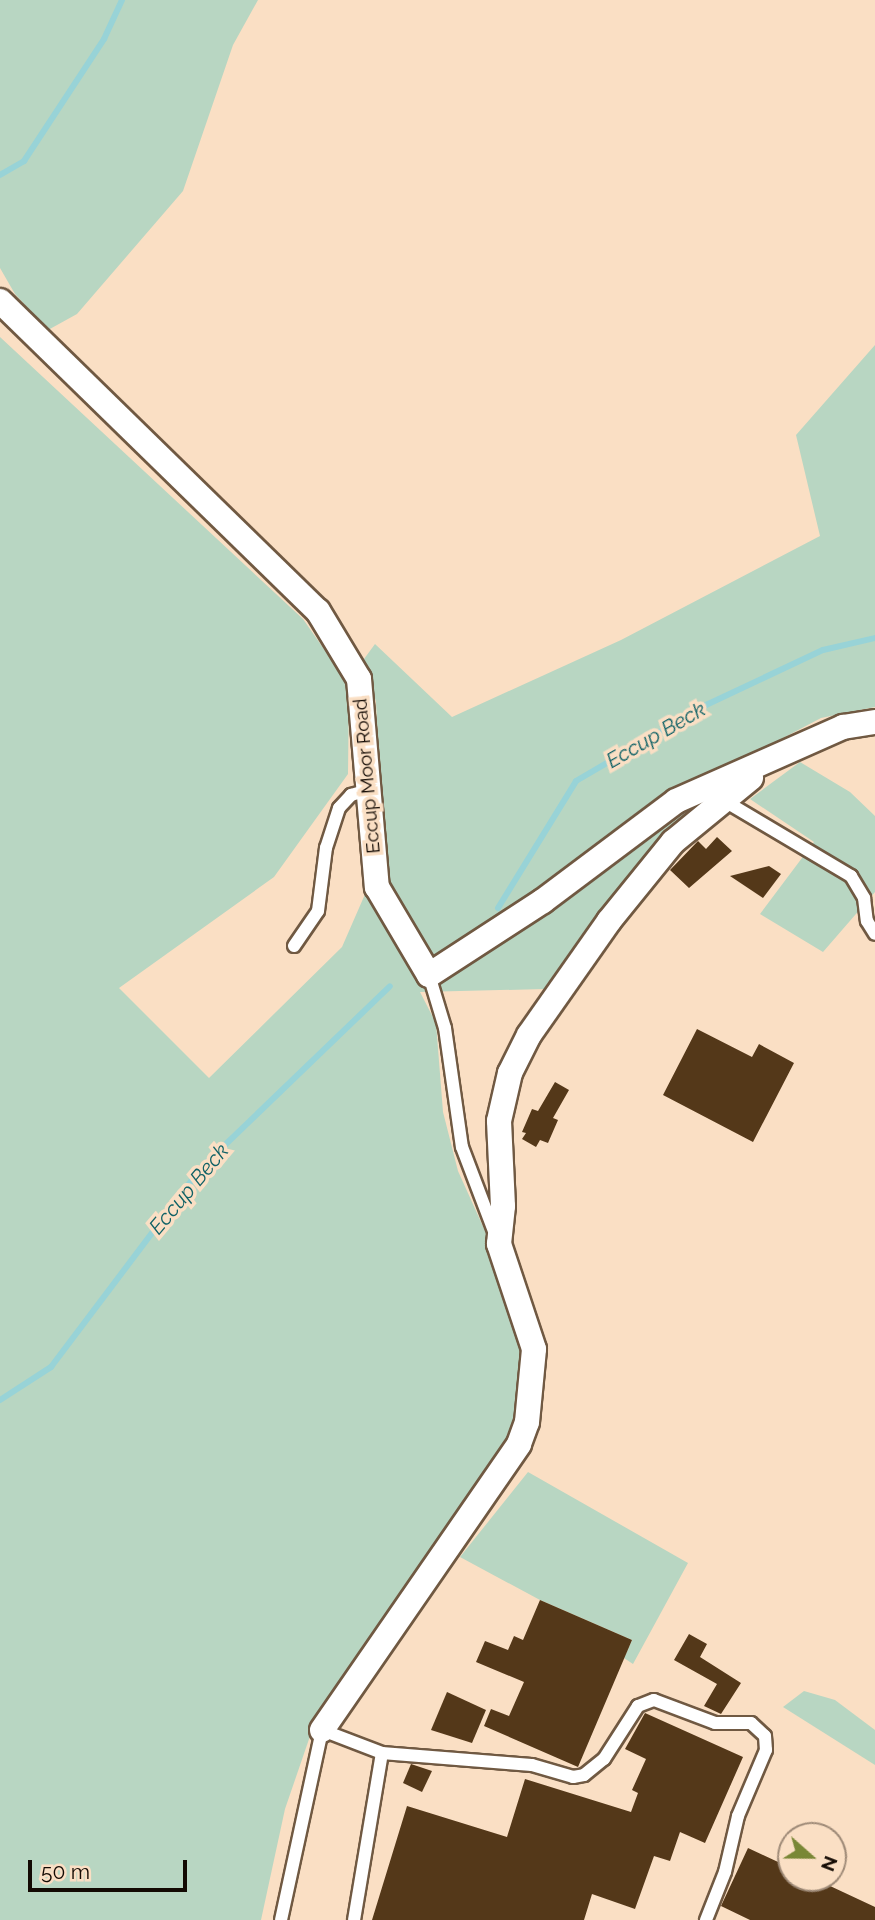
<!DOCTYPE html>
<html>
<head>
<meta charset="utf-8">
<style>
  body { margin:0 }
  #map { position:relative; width:875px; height:1920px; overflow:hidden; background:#fadfc4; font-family:Raleway,sans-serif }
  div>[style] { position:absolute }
  .green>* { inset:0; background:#b8d6c2 }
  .stream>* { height:6px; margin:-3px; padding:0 3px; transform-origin:3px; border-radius:3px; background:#98d3d7 }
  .building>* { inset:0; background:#543819 }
  .roads { filter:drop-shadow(2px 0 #705942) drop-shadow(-2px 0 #705942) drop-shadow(0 2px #705942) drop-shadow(0 -2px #705942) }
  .lane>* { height:12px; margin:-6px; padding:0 6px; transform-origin:6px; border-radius:6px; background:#fff }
  .street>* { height:24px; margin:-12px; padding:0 12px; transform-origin:12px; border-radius:12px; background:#fff }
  span { translate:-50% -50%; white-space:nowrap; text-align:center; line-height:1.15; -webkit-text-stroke:7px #fadfc4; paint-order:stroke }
  .street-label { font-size:19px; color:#130a03 }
  .water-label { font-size:21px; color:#0f6166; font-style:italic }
  .north { position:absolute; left:777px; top:1822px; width:70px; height:70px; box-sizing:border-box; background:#fadfc4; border:2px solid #9e8a77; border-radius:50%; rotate:111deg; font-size:19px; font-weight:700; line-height:28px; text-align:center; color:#130a03 }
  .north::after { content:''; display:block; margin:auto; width:24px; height:32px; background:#798736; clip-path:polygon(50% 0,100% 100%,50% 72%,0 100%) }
  .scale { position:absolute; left:28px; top:1860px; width:159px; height:32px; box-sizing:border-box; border:4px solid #130a03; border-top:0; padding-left:9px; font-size:21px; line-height:24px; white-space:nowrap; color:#130a03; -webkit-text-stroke:5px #fadfc4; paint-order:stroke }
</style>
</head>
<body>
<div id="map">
  <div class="green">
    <div style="clip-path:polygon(0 0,258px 0,233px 45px,183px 191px,77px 314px,48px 330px,15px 294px,0 268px)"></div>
    <div style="clip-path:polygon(0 337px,303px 619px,349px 685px,348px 774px,274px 877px,119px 988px,209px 1078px,342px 947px,383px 853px,376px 702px,364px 659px,375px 644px,452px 717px,621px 640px,820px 536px,796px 435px,875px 345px,875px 707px,821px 718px,783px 738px,717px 789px,607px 903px,545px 989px,420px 992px,436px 1023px,443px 1112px,458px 1171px,495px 1253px,525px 1349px,523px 1393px,504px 1444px,319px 1710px,285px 1809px,261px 1920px,0 1920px)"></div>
    <div style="clip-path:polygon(800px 762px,850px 792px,875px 816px,875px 892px,823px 952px,760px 914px,814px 842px,750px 799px)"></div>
    <div style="clip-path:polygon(528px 1472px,688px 1563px,633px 1664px,624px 1658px,632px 1640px,540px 1600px,460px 1557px)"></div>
    <div style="clip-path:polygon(804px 1691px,835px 1700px,875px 1730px,875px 1765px,783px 1707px)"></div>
  </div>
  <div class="stream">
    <div style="left:0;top:175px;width:28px;rotate:-30deg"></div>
    <div style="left:24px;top:161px;width:146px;rotate:-56.7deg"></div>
    <div style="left:104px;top:39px;width:43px;rotate:-65.2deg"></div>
    <div style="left:498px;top:908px;width:149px;rotate:-58.4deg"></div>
    <div style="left:576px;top:781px;width:151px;rotate:-30.3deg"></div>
    <div style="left:706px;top:705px;width:129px;rotate:-25.2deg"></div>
    <div style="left:823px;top:650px;width:53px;rotate:-13deg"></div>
    <div style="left:0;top:1400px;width:61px;rotate:-32.9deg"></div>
    <div style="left:51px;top:1367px;width:249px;rotate:-53deg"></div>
    <div style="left:201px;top:1168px;width:262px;rotate:-43.9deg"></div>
  </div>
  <div class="building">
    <div style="clip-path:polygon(717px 837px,732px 851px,689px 888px,670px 870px,698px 841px,706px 849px)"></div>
    <div style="clip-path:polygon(769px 866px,781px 874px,763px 898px,730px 876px)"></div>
    <div style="clip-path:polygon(697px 1029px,752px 1057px,759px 1044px,794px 1063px,753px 1142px,663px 1095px)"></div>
    <div style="clip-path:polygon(555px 1082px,569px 1090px,553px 1118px,558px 1120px,548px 1143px,540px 1140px,536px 1147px,522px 1139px,526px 1133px,522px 1132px,532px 1109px,538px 1111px)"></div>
    <div style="clip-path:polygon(540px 1600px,632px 1640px,578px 1767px,484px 1726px,491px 1709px,509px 1716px,524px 1682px,476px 1662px,485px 1641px,508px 1650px,514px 1636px,523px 1640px)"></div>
    <div style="clip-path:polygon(689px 1634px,707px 1644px,700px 1657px,741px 1683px,721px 1714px,704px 1706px,717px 1684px,674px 1660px)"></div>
    <div style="clip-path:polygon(447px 1692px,486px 1710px,472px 1743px,431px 1730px)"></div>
    <div style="clip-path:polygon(645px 1713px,743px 1757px,705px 1843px,680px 1832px,670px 1861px,654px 1856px,635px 1909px,592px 1894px,584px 1920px,372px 1920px,407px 1806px,507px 1837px,525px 1779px,631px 1812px,638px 1793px,632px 1790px,646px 1759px,625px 1749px)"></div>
    <div style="clip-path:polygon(411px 1764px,432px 1771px,422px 1792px,403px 1783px)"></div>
    <div style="clip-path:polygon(748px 1848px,791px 1868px,791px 1878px,813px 1878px,875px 1907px,875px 1920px,750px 1920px,721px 1906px)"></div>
  </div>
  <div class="roads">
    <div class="lane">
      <div style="left:723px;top:800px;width:149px;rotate:30.7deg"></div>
      <div style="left:851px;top:876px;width:26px;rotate:59deg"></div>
      <div style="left:864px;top:898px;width:23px;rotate:83deg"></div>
      <div style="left:867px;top:921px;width:15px;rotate:58deg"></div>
      <div style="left:294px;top:946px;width:42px;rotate:-55.6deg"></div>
      <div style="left:318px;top:911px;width:64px;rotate:-82.8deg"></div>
      <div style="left:326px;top:848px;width:42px;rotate:-72deg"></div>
      <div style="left:339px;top:808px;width:18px;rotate:-47deg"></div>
      <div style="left:351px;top:795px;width:18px;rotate:-16deg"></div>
      <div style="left:429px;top:975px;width:55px;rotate:73.2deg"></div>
      <div style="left:445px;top:1028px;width:120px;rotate:81.9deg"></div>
      <div style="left:462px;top:1147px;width:93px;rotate:69.2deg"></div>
      <div style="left:281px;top:1920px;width:194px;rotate:-77.8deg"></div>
      <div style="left:322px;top:1730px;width:64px;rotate:21deg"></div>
      <div style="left:382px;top:1753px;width:150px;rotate:4.6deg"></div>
      <div style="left:532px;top:1765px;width:43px;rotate:16.3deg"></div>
      <div style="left:573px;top:1777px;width:11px;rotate:-10deg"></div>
      <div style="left:584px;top:1775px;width:26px;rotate:-39deg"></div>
      <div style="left:604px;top:1759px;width:63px;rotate:-57.3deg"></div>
      <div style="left:638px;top:1706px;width:17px;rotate:-21deg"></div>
      <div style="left:654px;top:1700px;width:65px;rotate:20.7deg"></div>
      <div style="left:715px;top:1723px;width:36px"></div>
      <div style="left:751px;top:1723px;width:19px;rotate:43deg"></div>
      <div style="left:765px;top:1736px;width:14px;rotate:86deg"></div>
      <div style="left:766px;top:1750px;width:72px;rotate:113deg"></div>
      <div style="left:738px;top:1816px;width:57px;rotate:103.1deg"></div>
      <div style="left:725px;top:1872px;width:52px;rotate:111.6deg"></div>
      <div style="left:354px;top:1920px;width:169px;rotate:-80.5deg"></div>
    </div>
    <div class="street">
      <div style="left:0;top:301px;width:444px;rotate:44.3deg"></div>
      <div style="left:318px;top:611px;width:79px;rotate:58.9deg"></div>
      <div style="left:359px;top:679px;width:209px;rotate:85.1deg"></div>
      <div style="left:377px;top:887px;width:102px;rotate:59.4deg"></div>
      <div style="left:429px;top:975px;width:136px;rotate:-33deg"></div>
      <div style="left:543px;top:901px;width:166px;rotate:-36.9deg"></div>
      <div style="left:676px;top:801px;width:183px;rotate:-23.9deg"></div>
      <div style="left:843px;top:727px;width:32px;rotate:-9deg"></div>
      <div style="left:322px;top:1730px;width:347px;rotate:-55.4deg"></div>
      <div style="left:519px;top:1444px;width:23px;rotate:-70deg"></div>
      <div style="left:527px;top:1422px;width:73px;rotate:-84.5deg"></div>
      <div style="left:534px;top:1349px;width:111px;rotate:-108.4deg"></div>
      <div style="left:499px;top:1244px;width:38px;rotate:-84deg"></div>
      <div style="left:503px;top:1206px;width:85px;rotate:-92.7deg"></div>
      <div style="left:499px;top:1121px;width:49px;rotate:-77.1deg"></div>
      <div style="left:510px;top:1073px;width:42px;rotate:-63.4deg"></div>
      <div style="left:529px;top:1035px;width:139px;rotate:-54.9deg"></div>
      <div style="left:609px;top:921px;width:102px;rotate:-51deg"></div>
      <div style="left:673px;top:842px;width:101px;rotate:-39.4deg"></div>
    </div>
  </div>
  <div class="street-label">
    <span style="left:367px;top:776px;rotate:-95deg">Eccup Moor Road</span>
  </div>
  <div class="water-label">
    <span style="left:656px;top:735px;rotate:-30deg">Eccup Beck</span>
    <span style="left:189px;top:1189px;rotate:-50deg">Eccup Beck</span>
  </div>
  <div class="north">N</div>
  <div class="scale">50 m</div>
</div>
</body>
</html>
